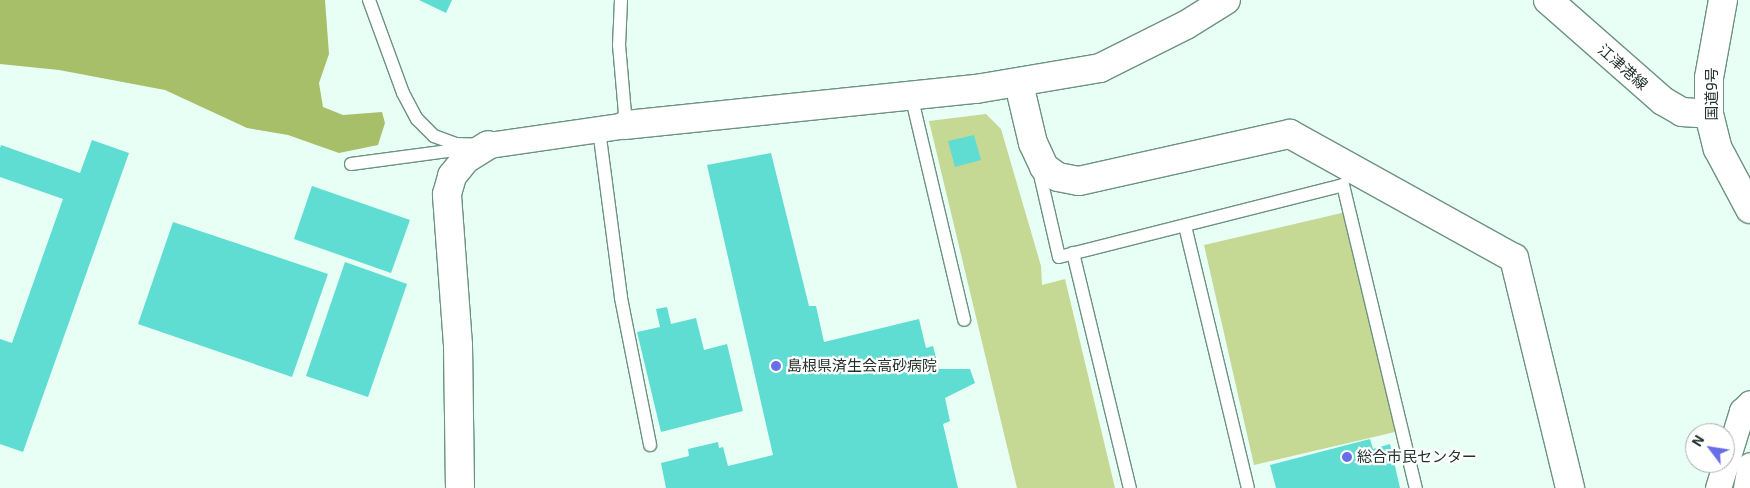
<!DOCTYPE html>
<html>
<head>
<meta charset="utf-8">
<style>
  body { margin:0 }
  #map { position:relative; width:1750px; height:488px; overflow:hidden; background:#e7fff4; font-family:"Exo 2","Noto Sans JP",sans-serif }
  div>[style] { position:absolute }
  .green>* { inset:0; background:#c5d894 }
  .forest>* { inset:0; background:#a8bf6a }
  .building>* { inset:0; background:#5fddd2 }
  .roads { filter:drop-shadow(1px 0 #6d9281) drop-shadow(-1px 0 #6d9281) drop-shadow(0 1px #6d9281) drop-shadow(0 -1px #6d9281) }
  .lane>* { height:12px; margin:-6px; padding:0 6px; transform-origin:6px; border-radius:6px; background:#fff }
  .street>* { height:25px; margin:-12.5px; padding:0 12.5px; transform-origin:12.5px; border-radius:12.5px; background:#fff }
  .secondary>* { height:28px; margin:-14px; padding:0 14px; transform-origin:14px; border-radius:14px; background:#fff }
  .highway>* { height:28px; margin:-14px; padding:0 14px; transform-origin:14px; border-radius:14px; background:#fff }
  .dots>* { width:14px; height:14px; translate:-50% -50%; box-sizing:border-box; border:2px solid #fff; border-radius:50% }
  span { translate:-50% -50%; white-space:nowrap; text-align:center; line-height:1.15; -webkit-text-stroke:4.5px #fff; paint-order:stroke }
  .street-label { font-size:15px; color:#23322b }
  .poi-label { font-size:15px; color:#23322b }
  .left { translate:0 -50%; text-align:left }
  .north { position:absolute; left:1685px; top:423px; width:50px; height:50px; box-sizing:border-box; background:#fff; border:1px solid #a7adaa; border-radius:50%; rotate:301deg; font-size:14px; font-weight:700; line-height:20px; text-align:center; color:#23322b }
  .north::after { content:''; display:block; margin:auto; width:18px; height:22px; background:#676ee7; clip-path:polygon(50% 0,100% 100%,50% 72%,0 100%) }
</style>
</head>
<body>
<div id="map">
  <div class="green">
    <div style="clip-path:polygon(986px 114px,1001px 129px,1041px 266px,1042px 285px,1065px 279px,1115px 488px,1017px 488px,929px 121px)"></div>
    <div style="clip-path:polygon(1346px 212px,1395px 432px,1254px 465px,1204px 245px)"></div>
  </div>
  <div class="forest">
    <div style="clip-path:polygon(0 0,325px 0,329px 54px,319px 83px,323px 107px,343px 115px,382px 112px,385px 123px,378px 145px,339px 153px,288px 135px,247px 128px,165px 90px,59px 70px,0 64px)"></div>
  </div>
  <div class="building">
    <div style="clip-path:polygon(419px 0,452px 0,446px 13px)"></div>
    <div style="clip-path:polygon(974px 135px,981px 160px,955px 167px,948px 141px)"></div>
    <div style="clip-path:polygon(92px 140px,129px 153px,23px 452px,0 444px,0 339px,12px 343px,63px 199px,0 177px,0 148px,1px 145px,80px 173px)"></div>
    <div style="clip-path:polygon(771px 153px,809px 306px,816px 306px,824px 342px,919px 319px,926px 348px,933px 346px,939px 369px,970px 369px,975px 383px,945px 398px,950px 421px,943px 424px,958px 488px,666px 488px,661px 463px,689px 456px,688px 449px,718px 442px,719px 448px,723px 447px,728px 466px,773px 455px,707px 165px)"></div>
    <div style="clip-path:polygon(312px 186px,410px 220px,391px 273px,294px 239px)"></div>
    <div style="clip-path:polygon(173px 222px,328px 274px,292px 377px,138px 324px)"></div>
    <div style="clip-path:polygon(345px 262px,407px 284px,368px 397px,306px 376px)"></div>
    <div style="clip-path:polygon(667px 307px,671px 324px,696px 318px,704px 350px,727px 344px,743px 411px,661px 432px,637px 332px,660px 327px,656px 309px)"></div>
    <div style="clip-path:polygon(1370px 439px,1373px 449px,1390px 444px,1400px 488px,1276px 488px,1270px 465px)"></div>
  </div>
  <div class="roads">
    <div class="lane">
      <div style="left:369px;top:0;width:99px;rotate:69.9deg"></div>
      <div style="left:403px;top:93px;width:30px;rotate:62deg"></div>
      <div style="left:417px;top:119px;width:24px;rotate:45deg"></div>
      <div style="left:434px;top:136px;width:23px;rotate:20deg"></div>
      <div style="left:456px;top:144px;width:24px;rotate:2deg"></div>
      <div style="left:621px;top:0;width:45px;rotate:92.5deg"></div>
      <div style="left:619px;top:45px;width:80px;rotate:85deg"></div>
      <div style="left:911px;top:95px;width:231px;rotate:76.7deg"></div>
      <div style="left:599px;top:130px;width:169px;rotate:82.5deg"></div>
      <div style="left:621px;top:298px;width:150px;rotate:78.8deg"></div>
      <div style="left:351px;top:164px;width:114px;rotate:-7.6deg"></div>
      <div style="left:1038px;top:166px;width:93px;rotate:77deg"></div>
      <div style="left:1059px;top:257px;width:293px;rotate:-14.2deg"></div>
      <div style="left:1343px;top:185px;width:312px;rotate:76.5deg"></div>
      <div style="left:1185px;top:226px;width:269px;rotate:76.5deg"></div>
      <div style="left:1073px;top:253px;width:242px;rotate:76.4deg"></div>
    </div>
    <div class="street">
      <div style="left:488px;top:145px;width:139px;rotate:-8.2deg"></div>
      <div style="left:1718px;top:488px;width:81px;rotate:-72.7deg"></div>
      <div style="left:1742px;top:411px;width:11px;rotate:-45deg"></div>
      <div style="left:1746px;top:488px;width:23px;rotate:-80deg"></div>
    </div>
    <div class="secondary">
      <div style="left:1548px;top:0;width:153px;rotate:41.3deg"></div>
      <div style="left:1663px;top:101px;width:22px;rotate:30deg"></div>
      <div style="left:1682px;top:112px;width:27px;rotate:4deg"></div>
      <div style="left:1019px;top:84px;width:61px;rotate:76.7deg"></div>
      <div style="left:1033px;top:143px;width:26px;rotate:65deg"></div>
      <div style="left:1044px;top:167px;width:17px;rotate:36deg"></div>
      <div style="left:1058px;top:177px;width:21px;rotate:11deg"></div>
      <div style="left:1079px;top:181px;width:216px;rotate:-12.6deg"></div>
      <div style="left:1290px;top:134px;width:256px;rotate:29deg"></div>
      <div style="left:1514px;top:258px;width:237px;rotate:76.3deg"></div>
      <div style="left:626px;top:125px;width:352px;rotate:-5.9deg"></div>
      <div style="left:976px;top:89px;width:126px;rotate:-9.6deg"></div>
      <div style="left:1100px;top:68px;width:96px;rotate:-26.6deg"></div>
      <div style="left:1186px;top:25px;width:47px;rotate:-32deg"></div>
      <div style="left:460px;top:488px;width:143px;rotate:-90.8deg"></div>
      <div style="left:458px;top:345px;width:151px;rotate:-94.2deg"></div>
      <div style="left:447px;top:194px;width:19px;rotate:-74deg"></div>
      <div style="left:452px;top:176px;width:22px;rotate:-51deg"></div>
      <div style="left:466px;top:159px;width:26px;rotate:-32deg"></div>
    </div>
    <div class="highway">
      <div style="left:1723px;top:0;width:79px;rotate:100.2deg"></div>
      <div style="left:1709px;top:78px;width:36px;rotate:90deg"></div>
      <div style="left:1709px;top:114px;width:36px;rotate:76deg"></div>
      <div style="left:1718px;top:149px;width:68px;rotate:61.9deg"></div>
    </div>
  </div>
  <div class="dots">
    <div style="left:776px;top:366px;background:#676ee7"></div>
    <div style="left:1347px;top:457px;background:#676ee7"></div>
  </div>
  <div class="street-label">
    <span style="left:1623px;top:67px;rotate:41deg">江津港線</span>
    <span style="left:1712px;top:94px;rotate:-90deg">国道9号</span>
  </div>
  <div class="poi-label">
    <span class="left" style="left:787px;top:366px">島根県済生会高砂病院</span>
    <span class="left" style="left:1357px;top:457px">総合市民センター</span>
  </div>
  <div class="north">N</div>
</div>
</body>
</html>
